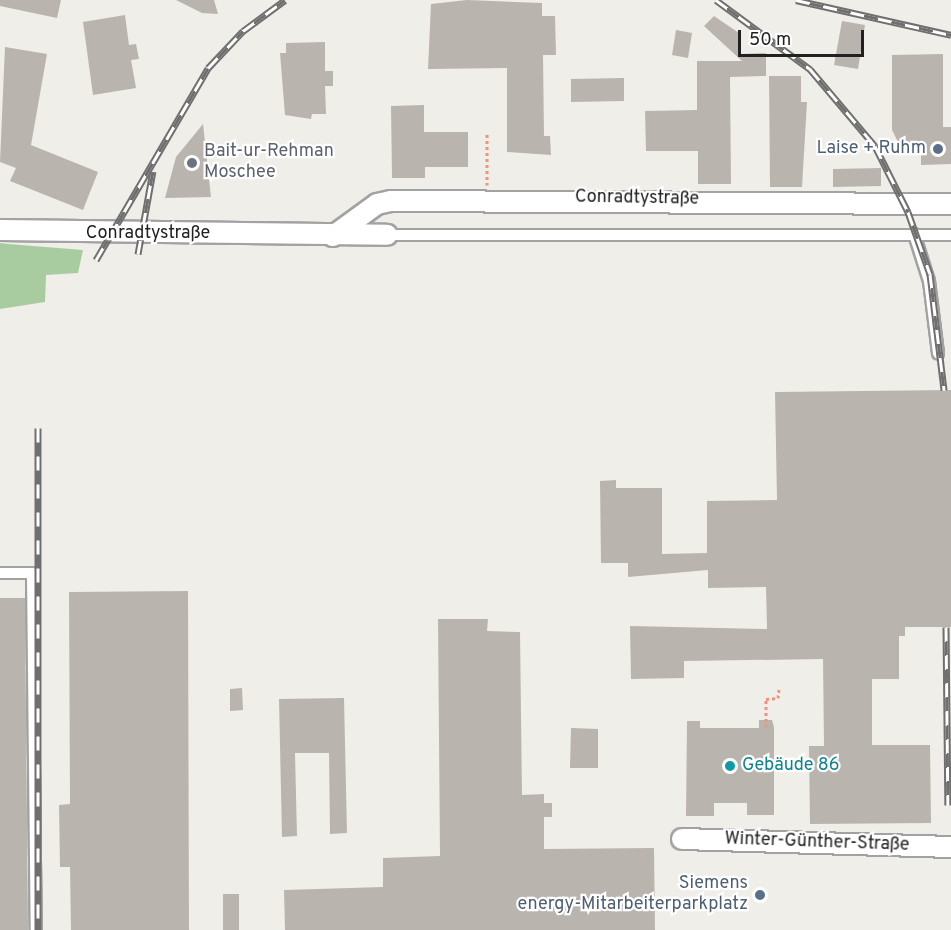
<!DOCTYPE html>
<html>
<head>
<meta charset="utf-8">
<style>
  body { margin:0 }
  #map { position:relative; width:951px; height:930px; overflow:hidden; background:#f0eee8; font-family:Overpass,sans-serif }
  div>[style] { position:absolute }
  .forest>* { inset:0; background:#a8cca0 }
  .building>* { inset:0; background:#bab4ae }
  .path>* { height:3px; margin-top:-1.5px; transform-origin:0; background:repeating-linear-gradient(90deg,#ef947b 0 3px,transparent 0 6px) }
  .roads { filter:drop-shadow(2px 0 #a2a2a2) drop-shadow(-2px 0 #a2a2a2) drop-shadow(0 2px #a2a2a2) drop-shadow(0 -2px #a2a2a2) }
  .service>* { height:10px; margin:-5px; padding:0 5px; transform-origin:5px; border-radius:5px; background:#fff }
  .minor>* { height:20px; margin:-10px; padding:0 10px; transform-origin:10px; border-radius:10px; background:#fff }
  .rail>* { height:7px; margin-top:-3.5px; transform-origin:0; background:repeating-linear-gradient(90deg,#fff 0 14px,#6f6f6f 0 28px); box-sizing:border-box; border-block:2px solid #6f6f6f }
  .dots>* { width:16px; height:16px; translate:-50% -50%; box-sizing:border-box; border:3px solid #fff; border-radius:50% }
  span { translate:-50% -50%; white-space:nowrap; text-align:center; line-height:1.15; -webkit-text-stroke:4.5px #fff; paint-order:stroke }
  .service-label { font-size:18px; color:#4e5e75 }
  .right { translate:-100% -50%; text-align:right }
  .worship-label { font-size:18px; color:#5b616d }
  .left { translate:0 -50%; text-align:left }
  .street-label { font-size:18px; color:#212121 }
  .culture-label { font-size:18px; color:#0d838f }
  .scale { position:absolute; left:738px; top:30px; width:126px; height:27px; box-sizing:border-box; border:3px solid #212121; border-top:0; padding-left:8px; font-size:18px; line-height:21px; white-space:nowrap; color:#212121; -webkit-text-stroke:4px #fff; paint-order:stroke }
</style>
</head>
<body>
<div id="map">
  <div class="forest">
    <div style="clip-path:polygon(0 243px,8px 244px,83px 250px,78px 273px,46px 275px,45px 302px,0 309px)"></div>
  </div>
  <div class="building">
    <div style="clip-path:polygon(0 0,61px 0,57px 18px,0 6px)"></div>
    <div style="clip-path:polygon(176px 0,214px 0,218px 14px,202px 13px)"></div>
    <div style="clip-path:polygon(467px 0,542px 3px,542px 16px,555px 16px,556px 55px,543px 55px,544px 136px,550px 136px,551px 155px,507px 152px,507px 68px,428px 69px,431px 4px)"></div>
    <div style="clip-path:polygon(125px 15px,129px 45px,136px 44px,139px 59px,131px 60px,136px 88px,93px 95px,83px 22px)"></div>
    <div style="clip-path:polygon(714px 16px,739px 33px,740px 54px,766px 53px,766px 76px,730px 77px,731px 184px,698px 184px,698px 151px,646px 151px,645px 111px,697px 110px,697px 61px,742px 61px,704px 26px)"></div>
    <div style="clip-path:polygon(842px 21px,865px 25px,858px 69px,834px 65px)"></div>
    <div style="clip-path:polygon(676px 30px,692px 33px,688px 58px,672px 55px)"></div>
    <div style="clip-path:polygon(325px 42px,325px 71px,333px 71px,333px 86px,325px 86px,326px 114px,312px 114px,311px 119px,285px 115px,280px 53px,286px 53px,286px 43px)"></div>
    <div style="clip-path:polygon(5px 47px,47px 54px,31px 145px,98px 172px,83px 210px,10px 181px,16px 168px,0 162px)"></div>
    <div style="clip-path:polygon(943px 54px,943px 127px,951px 127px,951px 164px,921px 165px,921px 152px,903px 152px,892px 130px,892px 55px)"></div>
    <div style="clip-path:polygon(769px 76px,801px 76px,801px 102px,807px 102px,802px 187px,770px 187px)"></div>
    <div style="clip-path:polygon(624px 78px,624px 101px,571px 102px,571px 79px)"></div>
    <div style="clip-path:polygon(424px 105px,424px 132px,468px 132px,468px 167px,425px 167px,425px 178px,392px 178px,391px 106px)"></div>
    <div style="clip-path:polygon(203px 124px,211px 197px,165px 198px,176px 157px)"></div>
    <div style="clip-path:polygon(881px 168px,881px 186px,833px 187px,833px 169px)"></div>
    <div style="clip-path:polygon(951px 390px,951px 627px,905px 627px,905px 636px,899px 636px,899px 679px,872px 679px,872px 745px,930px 745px,931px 823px,810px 824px,809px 746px,824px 746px,823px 659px,684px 661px,684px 678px,631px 679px,630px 626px,767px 629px,766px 587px,708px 588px,708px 570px,628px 577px,628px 563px,601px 563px,600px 481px,616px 480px,616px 488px,662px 488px,662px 554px,707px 553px,707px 501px,777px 500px,775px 392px)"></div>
    <div style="clip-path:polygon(188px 591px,189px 930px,71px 930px,70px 867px,60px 867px,59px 805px,70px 804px,69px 592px)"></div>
    <div style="clip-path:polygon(0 598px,25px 598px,28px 930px,0 930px)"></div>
    <div style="clip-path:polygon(438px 619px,488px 619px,487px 631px,520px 632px,522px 795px,544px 794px,544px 803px,552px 803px,552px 817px,544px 817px,544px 849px,654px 848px,655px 930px,285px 930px,284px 890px,383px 887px,383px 858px,440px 856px)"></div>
    <div style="clip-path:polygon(242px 688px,243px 710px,230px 711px,230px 689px)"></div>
    <div style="clip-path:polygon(344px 698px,347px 833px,330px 834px,329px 753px,295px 753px,297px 836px,282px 837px,279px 699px)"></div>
    <div style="clip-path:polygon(759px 720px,772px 720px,774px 727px,774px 815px,747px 815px,747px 803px,714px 803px,714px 816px,686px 816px,687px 721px,700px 721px,700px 728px,759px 728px)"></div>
    <div style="clip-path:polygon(571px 728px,598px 729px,598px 768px,570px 768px)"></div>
    <div style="clip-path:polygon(223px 894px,239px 894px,239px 930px,223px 930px)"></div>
  </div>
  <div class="path">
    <div style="left:487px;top:185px;width:52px;rotate:-90deg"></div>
    <div style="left:766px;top:727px;width:28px;rotate:-90deg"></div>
    <div style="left:766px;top:699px;width:12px;rotate:-5deg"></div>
    <div style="left:778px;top:698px;width:9px;rotate:-84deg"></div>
  </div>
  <div class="roads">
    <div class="service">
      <div style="left:914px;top:234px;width:49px;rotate:72.3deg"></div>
      <div style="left:929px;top:281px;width:73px;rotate:82.9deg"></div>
      <div style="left:387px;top:235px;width:564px"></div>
      <div style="left:0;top:573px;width:32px"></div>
      <div style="left:32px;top:573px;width:357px;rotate:89.4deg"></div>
    </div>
    <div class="minor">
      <div style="left:0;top:230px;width:387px;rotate:0.7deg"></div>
      <div style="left:333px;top:236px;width:54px;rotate:-36deg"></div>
      <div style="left:377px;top:204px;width:14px;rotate:-12deg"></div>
      <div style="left:391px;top:201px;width:560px;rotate:0.31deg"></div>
      <div style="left:682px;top:839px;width:269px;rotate:1.7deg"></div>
    </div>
  </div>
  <div class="rail">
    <div style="left:716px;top:0;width:117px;rotate:36.3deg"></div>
    <div style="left:810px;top:69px;width:101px;rotate:49.8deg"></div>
    <div style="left:875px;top:146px;width:74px;rotate:63.4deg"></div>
    <div style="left:908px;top:212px;width:66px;rotate:70.5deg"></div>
    <div style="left:930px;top:274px;width:117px;rotate:83.1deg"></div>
    <div style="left:796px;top:0;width:159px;rotate:12.7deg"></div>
    <div style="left:138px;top:254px;width:84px;rotate:-79.8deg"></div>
    <div style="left:96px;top:260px;width:222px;rotate:-59.7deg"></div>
    <div style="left:208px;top:68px;width:51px;rotate:-46.6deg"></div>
    <div style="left:243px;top:31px;width:52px;rotate:-36.4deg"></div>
    <div style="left:38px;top:428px;width:502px;rotate:90deg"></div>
    <div style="left:946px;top:627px;width:178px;rotate:89.4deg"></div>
  </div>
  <div class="dots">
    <div style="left:938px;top:149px;background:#5c6f8a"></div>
    <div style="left:192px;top:163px;background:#6b7280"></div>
    <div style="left:730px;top:766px;background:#0f9aa8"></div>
    <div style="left:760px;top:895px;background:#5c6f8a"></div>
  </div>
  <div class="service-label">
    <span class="right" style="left:926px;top:149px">Laise + Ruhm</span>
    <span class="right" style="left:748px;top:895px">Siemens<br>energy-Mitarbeiterparkplatz</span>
  </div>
  <div class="worship-label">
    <span class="left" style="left:204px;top:163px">Bait-ur-Rehman<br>Moschee</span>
  </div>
  <div class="street-label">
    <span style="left:637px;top:199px;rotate:1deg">Conradtystraße</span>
    <span style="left:148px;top:234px">Conradtystraße</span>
    <span style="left:817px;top:843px;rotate:2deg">Winter-Günther-Straße</span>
  </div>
  <div class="culture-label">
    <span class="left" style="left:742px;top:766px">Gebäude 86</span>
  </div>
  <div class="scale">50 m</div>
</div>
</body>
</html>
